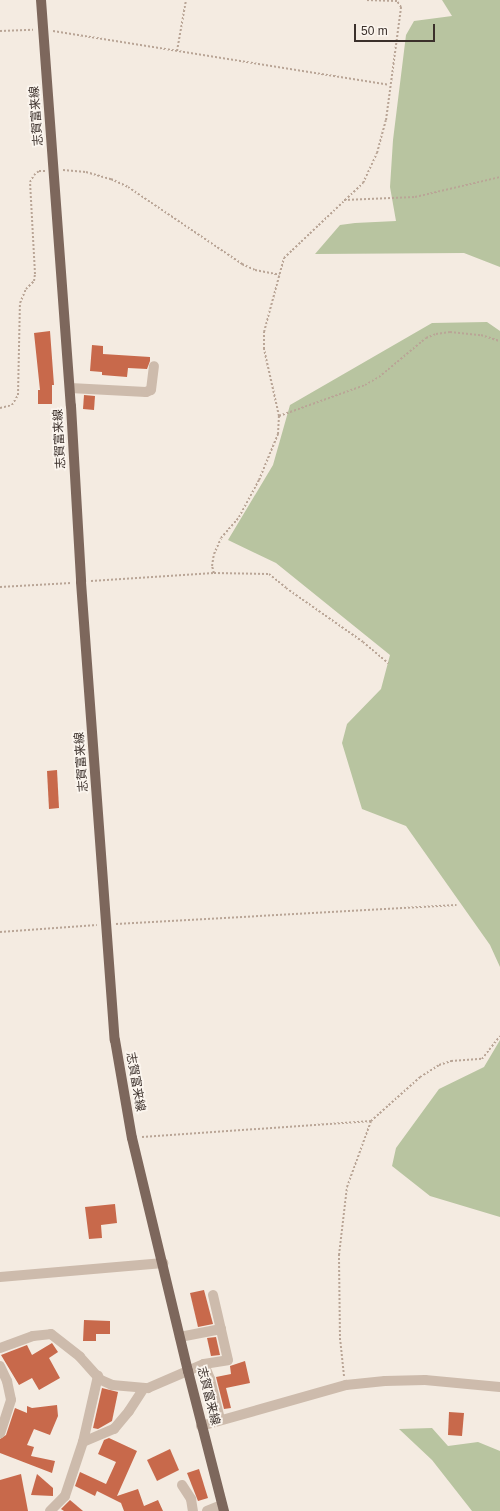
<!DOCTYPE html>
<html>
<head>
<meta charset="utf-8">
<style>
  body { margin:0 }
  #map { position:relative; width:500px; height:1511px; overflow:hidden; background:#f4ebe1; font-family:Arial,"Noto Sans JP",sans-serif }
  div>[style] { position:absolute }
  .green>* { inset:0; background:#b8c4a0 }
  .building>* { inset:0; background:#c8694b }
  .path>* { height:2px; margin-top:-1px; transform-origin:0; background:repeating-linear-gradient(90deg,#b9a596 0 2px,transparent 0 4px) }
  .minor>* { height:10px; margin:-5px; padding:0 5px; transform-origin:5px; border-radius:5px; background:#cdbbac }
  .major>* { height:10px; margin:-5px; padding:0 5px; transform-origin:5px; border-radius:5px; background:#7d675c }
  span { translate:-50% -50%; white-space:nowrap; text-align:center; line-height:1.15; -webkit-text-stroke:3.5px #fbf5ee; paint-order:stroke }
  .street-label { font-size:12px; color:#3b302b }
  .scale { position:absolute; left:354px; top:24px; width:81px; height:18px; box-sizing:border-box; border:2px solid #3b302b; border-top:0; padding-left:5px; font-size:12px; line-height:14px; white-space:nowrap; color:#3b302b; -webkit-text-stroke:3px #fbf5ee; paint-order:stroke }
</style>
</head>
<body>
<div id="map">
  <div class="green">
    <div style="clip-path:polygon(442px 0,500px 0,500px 267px,464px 253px,315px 254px,340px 225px,355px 223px,396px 221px,390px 187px,393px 140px,406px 35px,414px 21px,452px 16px)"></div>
    <div style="clip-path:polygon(487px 322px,500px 331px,500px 967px,490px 945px,406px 826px,362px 809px,342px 743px,347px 724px,381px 689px,390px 655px,276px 563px,228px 540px,273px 465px,290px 405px,432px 323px)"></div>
    <div style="clip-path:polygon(500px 1040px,500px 1217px,430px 1196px,392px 1166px,396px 1148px,439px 1089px,484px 1067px)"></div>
    <div style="clip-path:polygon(432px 1428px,448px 1446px,478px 1442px,500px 1451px,500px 1511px,472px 1511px,432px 1460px,399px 1429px)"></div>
  </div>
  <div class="building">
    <div style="clip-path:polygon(50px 331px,54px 385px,52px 385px,52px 404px,38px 404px,38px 390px,40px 390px,34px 333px)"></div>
    <div style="clip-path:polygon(92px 345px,103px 346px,103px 354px,150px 357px,150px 361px,147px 369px,128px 368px,127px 377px,102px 375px,102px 372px,90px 371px)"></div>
    <div style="clip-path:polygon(84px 395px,95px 396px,94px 410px,83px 409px)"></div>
    <div style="clip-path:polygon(57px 770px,59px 808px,49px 809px,47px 771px)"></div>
    <div style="clip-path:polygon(115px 1204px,117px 1223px,101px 1225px,102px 1238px,89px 1239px,85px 1207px)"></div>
    <div style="clip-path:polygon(204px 1290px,213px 1324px,198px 1327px,190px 1293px)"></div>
    <div style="clip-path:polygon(84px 1320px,110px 1321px,110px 1334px,96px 1334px,96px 1341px,83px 1341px)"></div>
    <div style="clip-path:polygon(216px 1337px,220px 1355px,211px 1356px,207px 1338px)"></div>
    <div style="clip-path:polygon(52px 1343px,58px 1352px,49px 1358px,60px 1378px,39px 1390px,32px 1378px,19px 1385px,1px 1355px,27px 1345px,32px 1355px)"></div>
    <div style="clip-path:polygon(245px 1361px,250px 1383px,226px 1388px,231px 1408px,224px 1409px,216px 1377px,231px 1374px,230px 1366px)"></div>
    <div style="clip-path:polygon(102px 1388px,118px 1392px,112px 1421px,98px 1429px,93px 1428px)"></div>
    <div style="clip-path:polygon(57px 1405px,58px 1416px,50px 1435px,34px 1429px,27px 1445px,34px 1447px,31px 1456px,55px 1461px,52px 1473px,0 1453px,0 1439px,6px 1435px,15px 1408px,27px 1413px,27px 1406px,32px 1408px)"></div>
    <div style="clip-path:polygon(449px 1412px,464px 1413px,462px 1436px,448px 1435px)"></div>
    <div style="clip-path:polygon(109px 1438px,137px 1451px,117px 1496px,138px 1489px,144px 1506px,158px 1500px,163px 1511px,124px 1511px,121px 1503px,97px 1491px,95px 1496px,75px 1486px,80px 1472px,106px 1484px,116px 1462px,98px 1454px,104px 1440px)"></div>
    <div style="clip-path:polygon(170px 1449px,179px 1470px,157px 1481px,147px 1460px)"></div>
    <div style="clip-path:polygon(199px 1469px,208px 1498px,198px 1501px,187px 1473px)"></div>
    <div style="clip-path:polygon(21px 1474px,28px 1511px,0 1511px,0 1480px)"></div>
    <div style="clip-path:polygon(37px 1474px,53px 1488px,53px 1496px,31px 1495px)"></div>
    <div style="clip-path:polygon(70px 1500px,83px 1511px,64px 1511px,61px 1509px)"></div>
  </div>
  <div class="path">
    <div style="left:0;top:31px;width:33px;rotate:-2deg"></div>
    <div style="left:53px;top:31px;width:340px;rotate:9.1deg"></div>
    <div style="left:177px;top:51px;width:52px;rotate:-80deg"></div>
    <div style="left:63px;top:170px;width:23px;rotate:5deg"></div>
    <div style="left:86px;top:172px;width:26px;rotate:16deg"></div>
    <div style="left:111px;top:179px;width:19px;rotate:25deg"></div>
    <div style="left:128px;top:187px;width:138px;rotate:34deg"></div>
    <div style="left:242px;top:264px;width:14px;rotate:25deg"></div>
    <div style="left:255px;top:270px;width:25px;rotate:11deg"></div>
    <div style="left:344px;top:200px;width:71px;rotate:-2.4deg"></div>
    <div style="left:415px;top:197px;width:87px;rotate:-13.2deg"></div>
    <div style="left:0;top:408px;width:12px;rotate:-14deg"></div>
    <div style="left:12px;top:405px;width:12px;rotate:-59deg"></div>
    <div style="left:18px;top:395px;width:92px;rotate:-88.8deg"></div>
    <div style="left:20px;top:303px;width:15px;rotate:-67deg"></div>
    <div style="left:26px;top:289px;width:11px;rotate:-45deg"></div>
    <div style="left:34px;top:281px;width:7px;rotate:-82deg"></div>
    <div style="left:35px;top:274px;width:92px;rotate:-93.1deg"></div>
    <div style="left:30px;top:182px;width:8px;rotate:-60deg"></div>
    <div style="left:34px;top:175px;width:6px;rotate:-39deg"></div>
    <div style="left:39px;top:171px;width:6px"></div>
    <div style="left:279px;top:416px;width:91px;rotate:-19.8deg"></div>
    <div style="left:365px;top:385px;width:16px;rotate:-30deg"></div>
    <div style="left:379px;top:377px;width:61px;rotate:-39.7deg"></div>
    <div style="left:426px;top:338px;width:11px;rotate:-22deg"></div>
    <div style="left:436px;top:334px;width:14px;rotate:-8deg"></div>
    <div style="left:450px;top:332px;width:31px;rotate:6deg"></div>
    <div style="left:481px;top:335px;width:20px;rotate:18deg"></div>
    <div style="left:214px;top:573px;width:7px;rotate:-106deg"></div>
    <div style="left:212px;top:566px;width:12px;rotate:-81deg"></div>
    <div style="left:214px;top:554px;width:17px;rotate:-66deg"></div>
    <div style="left:221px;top:538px;width:28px;rotate:-49deg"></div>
    <div style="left:239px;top:517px;width:42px;rotate:-61.6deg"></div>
    <div style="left:259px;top:480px;width:50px;rotate:-67.6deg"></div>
    <div style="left:278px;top:434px;width:18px;rotate:-87deg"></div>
    <div style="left:279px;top:416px;width:69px;rotate:-102.6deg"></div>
    <div style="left:264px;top:349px;width:17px;rotate:-90deg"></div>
    <div style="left:264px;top:332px;width:77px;rotate:-74.9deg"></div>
    <div style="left:284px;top:258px;width:109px;rotate:-43.5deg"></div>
    <div style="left:363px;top:183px;width:33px;rotate:-65deg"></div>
    <div style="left:377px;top:153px;width:34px;rotate:-75deg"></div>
    <div style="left:386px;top:120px;width:114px;rotate:-82.4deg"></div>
    <div style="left:401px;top:7px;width:7px;rotate:-124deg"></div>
    <div style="left:397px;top:1px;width:32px;rotate:-178deg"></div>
    <div style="left:91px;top:581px;width:123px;rotate:-3.7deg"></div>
    <div style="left:214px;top:573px;width:55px;rotate:1deg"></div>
    <div style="left:269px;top:574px;width:22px;rotate:39deg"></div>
    <div style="left:286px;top:588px;width:94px;rotate:35deg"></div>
    <div style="left:363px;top:642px;width:33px;rotate:40deg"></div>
    <div style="left:0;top:587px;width:71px;rotate:-3.2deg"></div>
    <div style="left:116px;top:924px;width:341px;rotate:-3.2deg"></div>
    <div style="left:0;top:932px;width:97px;rotate:-4.1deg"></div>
    <div style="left:142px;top:1137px;width:230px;rotate:-4deg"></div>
    <div style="left:344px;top:1376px;width:36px;rotate:-96deg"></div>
    <div style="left:340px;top:1340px;width:85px;rotate:-90.7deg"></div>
    <div style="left:339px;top:1255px;width:68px;rotate:-83.3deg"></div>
    <div style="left:347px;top:1187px;width:70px;rotate:-70deg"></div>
    <div style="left:371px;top:1121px;width:66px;rotate:-41.9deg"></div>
    <div style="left:420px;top:1077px;width:22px;rotate:-32deg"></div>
    <div style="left:439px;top:1065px;width:13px;rotate:-18deg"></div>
    <div style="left:451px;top:1061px;width:31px;rotate:-4deg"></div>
    <div style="left:482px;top:1059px;width:29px;rotate:-52deg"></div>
  </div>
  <div class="minor">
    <div style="left:70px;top:388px;width:76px;rotate:3deg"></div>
    <div style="left:146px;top:392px;width:5px;rotate:-22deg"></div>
    <div style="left:151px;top:390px;width:24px;rotate:-83deg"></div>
    <div style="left:0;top:1277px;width:164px;rotate:-4.9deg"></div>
    <div style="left:213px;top:1295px;width:35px;rotate:77deg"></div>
    <div style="left:0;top:1348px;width:35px;rotate:-20deg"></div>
    <div style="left:33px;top:1336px;width:18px;rotate:-6deg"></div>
    <div style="left:51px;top:1334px;width:37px;rotate:38deg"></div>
    <div style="left:80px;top:1357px;width:31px;rotate:48deg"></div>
    <div style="left:101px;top:1380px;width:12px;rotate:24deg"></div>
    <div style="left:112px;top:1385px;width:36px;rotate:5deg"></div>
    <div style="left:148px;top:1388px;width:61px;rotate:-23.2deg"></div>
    <div style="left:204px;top:1364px;width:24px;rotate:-9deg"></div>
    <div style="left:228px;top:1360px;width:32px;rotate:-103deg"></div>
    <div style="left:221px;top:1329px;width:42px;rotate:169deg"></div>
    <div style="left:204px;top:1364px;width:16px;rotate:68deg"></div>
    <div style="left:210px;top:1379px;width:38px;rotate:76deg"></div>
    <div style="left:0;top:1366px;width:17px;rotate:65deg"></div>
    <div style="left:7px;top:1381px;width:19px;rotate:78deg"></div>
    <div style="left:11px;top:1400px;width:35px;rotate:108deg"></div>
    <div style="left:201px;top:1426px;width:151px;rotate:-15.8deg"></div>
    <div style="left:346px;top:1385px;width:39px;rotate:-6deg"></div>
    <div style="left:385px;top:1381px;width:40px;rotate:-1.4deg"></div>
    <div style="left:425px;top:1380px;width:75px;rotate:5.3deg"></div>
    <div style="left:83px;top:1442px;width:34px;rotate:-23deg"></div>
    <div style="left:114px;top:1429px;width:23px;rotate:-50deg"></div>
    <div style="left:129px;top:1411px;width:27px;rotate:-57deg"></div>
    <div style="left:182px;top:1485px;width:17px;rotate:57deg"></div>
    <div style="left:191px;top:1499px;width:12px;rotate:81deg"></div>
    <div style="left:50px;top:1511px;width:21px;rotate:-45deg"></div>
    <div style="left:65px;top:1496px;width:57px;rotate:-71.6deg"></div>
    <div style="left:83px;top:1442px;width:68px;rotate:-77.2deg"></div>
    <div style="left:207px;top:1511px;width:16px;rotate:-22deg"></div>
  </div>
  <div class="major">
    <div style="left:41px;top:0;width:407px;rotate:85.8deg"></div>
    <div style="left:71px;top:406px;width:176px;rotate:86.7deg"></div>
    <div style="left:81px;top:582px;width:459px;rotate:85.8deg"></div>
    <div style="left:115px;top:1040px;width:99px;rotate:80.2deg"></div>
    <div style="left:132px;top:1138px;width:240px;rotate:76.5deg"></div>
    <div style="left:188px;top:1371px;width:145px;rotate:75.6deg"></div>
  </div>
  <div class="street-label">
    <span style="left:37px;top:116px;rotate:-94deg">志賀富来線</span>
    <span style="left:60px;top:439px;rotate:-93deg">志賀富来線</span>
    <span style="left:82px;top:762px;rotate:-94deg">志賀富来線</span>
    <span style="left:135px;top:1082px;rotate:80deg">志賀富来線</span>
    <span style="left:208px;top:1396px;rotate:76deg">志賀富来線</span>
  </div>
  <div class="scale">50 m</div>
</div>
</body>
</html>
